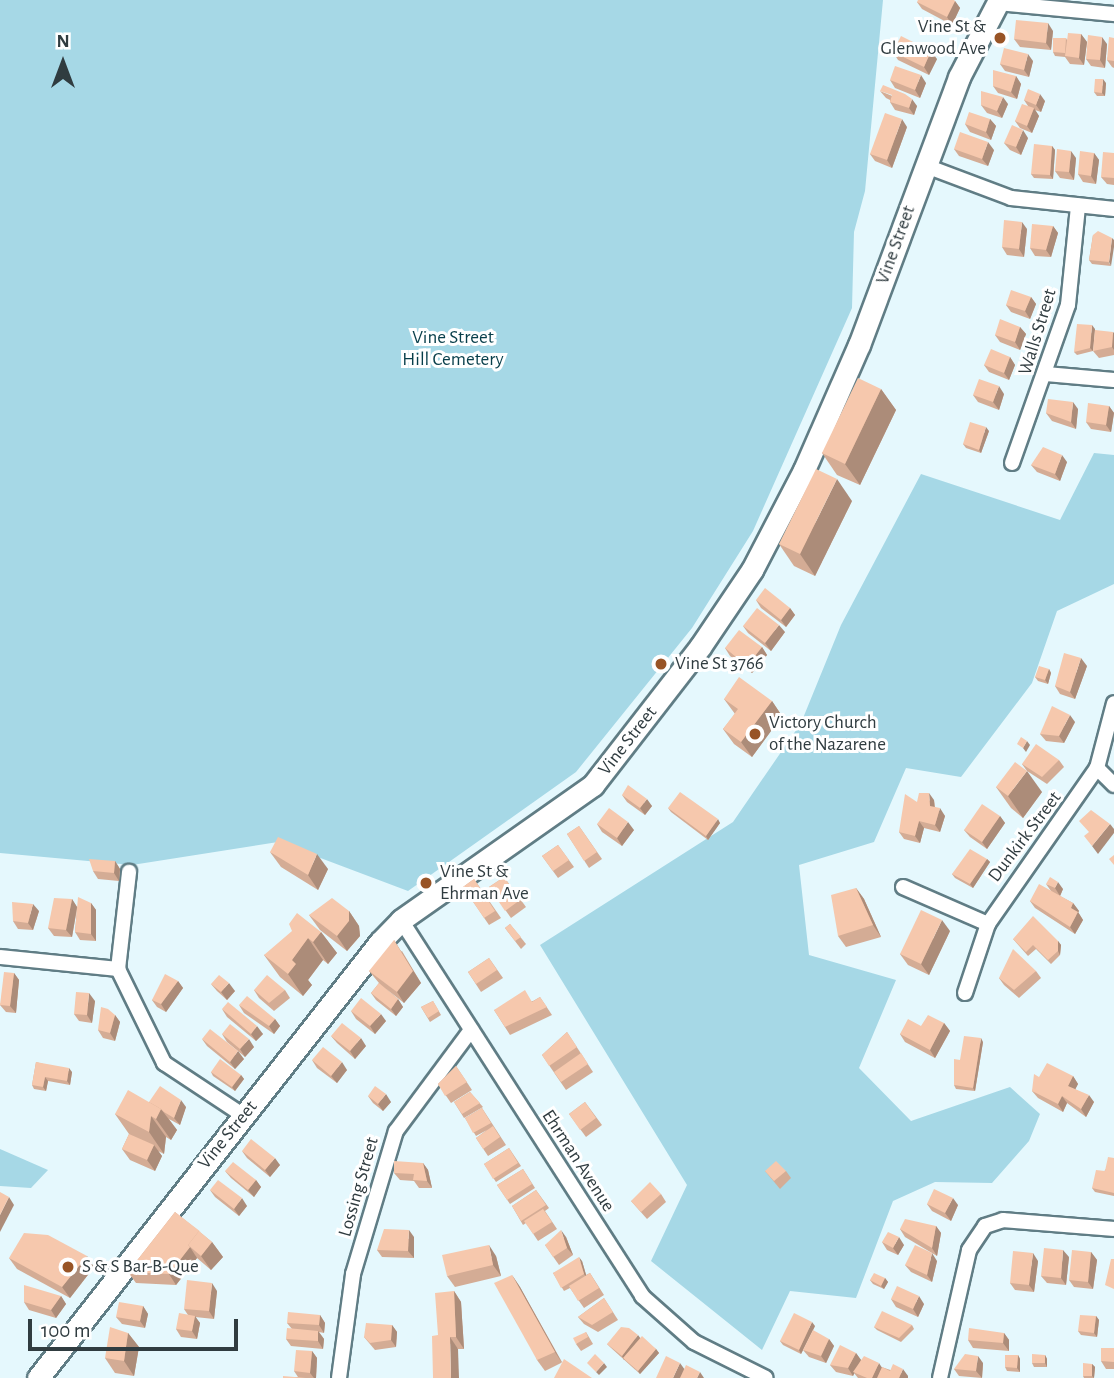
<!DOCTYPE html>
<html>
<head>
<meta charset="utf-8">
<style>
  body { margin:0 }
  #map { position:relative; width:1114px; height:1378px; overflow:hidden; background:#e5f8fd; font-family:"Alegreya Sans",sans-serif }
  div>[style] { position:absolute }
  .green>* { inset:0; background:#a6d8e6 }
  .roads { filter:drop-shadow(2px 0 #607d85) drop-shadow(-2px 0 #607d85) drop-shadow(0 2px #607d85) drop-shadow(0 -2px #607d85) }
  .minor>* { height:14px; margin:-7px; padding:0 7px; transform-origin:7px; border-radius:7px; background:#fff }
  .secondary>* { height:21px; margin:-10.5px; padding:0 10.5px; transform-origin:10.5px; border-radius:10.5px; background:#fff }
  .wall>* { inset:0; background:#d4ac95 }
  .shaded-wall>* { inset:0; background:#ac8c79 }
  .building>* { inset:0; background:#f6c8ad }
  .dots>* { width:19px; height:19px; translate:-50% -50%; box-sizing:border-box; border:4px solid #fff; border-radius:50% }
  span { translate:-50% -50%; white-space:nowrap; text-align:center; line-height:1.15; -webkit-text-stroke:6px #fff; paint-order:stroke }
  .poi-label { font-size:19px; color:#303c40 }
  .right { translate:-100% -50%; text-align:right }
  .left { translate:0 -50%; text-align:left }
  .street-label { font-size:19px; color:#303c40 }
  .park-label { font-size:19px; color:#073e4a }
  .north { position:absolute; left:28px; top:28px; width:70px; height:70px; -webkit-text-stroke:5px #fff; paint-order:stroke; rotate:0deg; font-size:19px; font-weight:700; line-height:28px; text-align:center; color:#303c40 }
  .north::after { content:''; display:block; margin:auto; width:24px; height:32px; background:#303c40; clip-path:polygon(50% 0,100% 100%,50% 72%,0 100%) }
  .scale { position:absolute; left:28px; top:1319px; width:210px; height:32px; box-sizing:border-box; border:4px solid #303c40; border-top:0; padding-left:9px; font-size:21px; line-height:24px; white-space:nowrap; color:#303c40; -webkit-text-stroke:5px #fff; paint-order:stroke }
</style>
</head>
<body>
<div id="map">
  <div class="green">
    <div style="clip-path:polygon(0 0,883px 0,865px 191px,854px 232px,852px 308px,753px 531px,692px 628px,576px 772px,408px 891px,278px 842px,132px 865px,0 853px)"></div>
    <div style="clip-path:polygon(1094px 453px,1114px 455px,1114px 584px,1057px 611px,1032px 683px,961px 777px,906px 768px,874px 842px,799px 865px,809px 955px,896px 980px,859px 1068px,911px 1121px,1010px 1087px,1040px 1114px,1029px 1141px,992px 1183px,935px 1182px,893px 1201px,856px 1298px,790px 1291px,762px 1350px,651px 1261px,687px 1185px,540px 945px,733px 822px,801px 723px,841px 625px,921px 474px,1060px 520px)"></div>
    <div style="clip-path:polygon(0 1149px,48px 1170px,31px 1188px,0 1186px)"></div>
  </div>
  <div class="roads">
    <div class="minor">
      <div style="left:997px;top:3px;width:118px;rotate:5.4deg"></div>
      <div style="left:926px;top:166px;width:91px;rotate:20.6deg"></div>
      <div style="left:1011px;top:198px;width:104px;rotate:6.1deg"></div>
      <div style="left:1046px;top:374px;width:68px;rotate:5deg"></div>
      <div style="left:1012px;top:463px;width:168px;rotate:-70.5deg"></div>
      <div style="left:1068px;top:305px;width:100px;rotate:-84.2deg"></div>
      <div style="left:1097px;top:768px;width:24px;rotate:45deg"></div>
      <div style="left:903px;top:887px;width:93px;rotate:23.5deg"></div>
      <div style="left:401px;top:920px;width:447px;rotate:57.3deg"></div>
      <div style="left:642px;top:1296px;width:69px;rotate:41.5deg"></div>
      <div style="left:694px;top:1342px;width:80px;rotate:26.6deg"></div>
      <div style="left:0;top:957px;width:119px;rotate:5.8deg"></div>
      <div style="left:118px;top:969px;width:105px;rotate:63.9deg"></div>
      <div style="left:164px;top:1063px;width:96px;rotate:33.5deg"></div>
      <div style="left:118px;top:969px;width:98px;rotate:-83.5deg"></div>
      <div style="left:965px;top:993px;width:73px;rotate:-71.6deg"></div>
      <div style="left:988px;top:924px;width:190px;rotate:-55.1deg"></div>
      <div style="left:1097px;top:768px;width:67px;rotate:-75.3deg"></div>
      <div style="left:339px;top:1378px;width:105px;rotate:-82.3deg"></div>
      <div style="left:353px;top:1274px;width:149px;rotate:-73.3deg"></div>
      <div style="left:396px;top:1131px;width:126px;rotate:-53.4deg"></div>
      <div style="left:940px;top:1378px;width:131px;rotate:-77.2deg"></div>
      <div style="left:969px;top:1250px;width:29px;rotate:-56deg"></div>
      <div style="left:985px;top:1226px;width:19px;rotate:-18deg"></div>
      <div style="left:1003px;top:1220px;width:111px;rotate:4.6deg"></div>
    </div>
    <div class="secondary">
      <div style="left:38px;top:1378px;width:554px;rotate:-51.89deg"></div>
      <div style="left:380px;top:942px;width:30px;rotate:-46deg"></div>
      <div style="left:401px;top:920px;width:235px;rotate:-35.1deg"></div>
      <div style="left:593px;top:785px;width:175px;rotate:-52.2deg"></div>
      <div style="left:700px;top:647px;width:93px;rotate:-56deg"></div>
      <div style="left:752px;top:570px;width:113px;rotate:-62.5deg"></div>
      <div style="left:804px;top:470px;width:137px;rotate:-66.3deg"></div>
      <div style="left:859px;top:345px;width:286px;rotate:-69.5deg"></div>
      <div style="left:959px;top:77px;width:87px;rotate:-62.5deg"></div>
    </div>
  </div>
  <div class="wall">
    <div style="clip-path:polygon(955px 1px,960px 8px,952px 25px,922px 9px,917px 2px)"></div>
    <div style="clip-path:polygon(1053px 31px,1051px 50px,1020px 47px,1014px 39px)"></div>
    <div style="clip-path:polygon(1081px 34px,1087px 42px,1084px 65px,1070px 64px,1065px 57px,1055px 56px,1053px 52px,1066px 38px,1067px 40px)"></div>
    <div style="clip-path:polygon(1114px 38px,1114px 68px,1112px 67px,1107px 60px)"></div>
    <div style="clip-path:polygon(1107px 44px,1105px 68px,1091px 66px,1086px 59px)"></div>
    <div style="clip-path:polygon(893px 52px,937px 59px,929px 75px,898px 60px)"></div>
    <div style="clip-path:polygon(1033px 61px,1029px 77px,1005px 71px,1000px 64px)"></div>
    <div style="clip-path:polygon(1016px 76px,1021px 84px,1017px 99px,998px 93px,993px 86px)"></div>
    <div style="clip-path:polygon(890px 80px,926px 83px,920px 98px,895px 88px)"></div>
    <div style="clip-path:polygon(1106px 83px,1105px 96px,1097px 96px,1094px 92px)"></div>
    <div style="clip-path:polygon(880px 91px,917px 106px,914px 115px,895px 110px,890px 102px,890px 100px,886px 98px)"></div>
    <div style="clip-path:polygon(1024px 100px,1045px 101px,1041px 112px,1035px 110px,1039px 116px,1032px 133px,1020px 128px,1015px 121px,1028px 106px)"></div>
    <div style="clip-path:polygon(1008px 104px,1002px 118px,987px 113px,981px 105px)"></div>
    <div style="clip-path:polygon(990px 119px,996px 126px,991px 140px,970px 132px,965px 124px)"></div>
    <div style="clip-path:polygon(907px 127px,892px 168px,875px 161px,870px 154px)"></div>
    <div style="clip-path:polygon(1028px 138px,1021px 155px,1010px 150px,1004px 143px)"></div>
    <div style="clip-path:polygon(1052px 146px,1055px 150px,1053px 179px,1034px 178px,1031px 174px)"></div>
    <div style="clip-path:polygon(954px 149px,994px 150px,988px 166px,959px 156px)"></div>
    <div style="clip-path:polygon(1094px 153px,1099px 160px,1096px 184px,1083px 182px,1078px 174px)"></div>
    <div style="clip-path:polygon(1114px 153px,1114px 185px,1107px 184px,1101px 177px)"></div>
    <div style="clip-path:polygon(1076px 158px,1074px 180px,1060px 178px,1055px 171px)"></div>
    <div style="clip-path:polygon(1053px 226px,1058px 233px,1051px 257px,1035px 256px,1030px 248px)"></div>
    <div style="clip-path:polygon(1027px 229px,1024px 257px,1007px 255px,1002px 247px)"></div>
    <div style="clip-path:polygon(1093px 235px,1111px 266px,1092px 264px,1089px 260px)"></div>
    <div style="clip-path:polygon(1031px 297px,1036px 304px,1030px 319px,1011px 312px,1006px 305px)"></div>
    <div style="clip-path:polygon(1020px 327px,1026px 334px,1020px 350px,1000px 342px,995px 335px)"></div>
    <div style="clip-path:polygon(1095px 329px,1093px 351px,1077px 355px,1074px 352px)"></div>
    <div style="clip-path:polygon(1114px 333px,1114px 355px,1099px 358px,1093px 351px)"></div>
    <div style="clip-path:polygon(1010px 357px,1015px 365px,1009px 380px,989px 372px,984px 365px)"></div>
    <div style="clip-path:polygon(881px 389px,896px 410px,860px 485px,837px 475px,822px 453px)"></div>
    <div style="clip-path:polygon(1004px 394px,999px 410px,978px 402px,973px 395px)"></div>
    <div style="clip-path:polygon(1109px 406px,1114px 413px,1111px 432px,1091px 429px,1086px 422px)"></div>
    <div style="clip-path:polygon(1078px 409px,1076px 429px,1052px 421px,1046px 413px)"></div>
    <div style="clip-path:polygon(989px 431px,981px 453px,966px 448px,963px 444px)"></div>
    <div style="clip-path:polygon(1067px 462px,1060px 481px,1037px 472px,1031px 465px)"></div>
    <div style="clip-path:polygon(852px 501px,815px 576px,794px 566px,779px 544px)"></div>
    <div style="clip-path:polygon(756px 600px,790px 608px,795px 615px,786px 627px,761px 608px)"></div>
    <div style="clip-path:polygon(743px 626px,785px 632px,771px 651px,748px 633px)"></div>
    <div style="clip-path:polygon(762px 647px,767px 655px,752px 673px,730px 656px,725px 648px)"></div>
    <div style="clip-path:polygon(1087px 666px,1075px 699px,1060px 694px,1055px 686px)"></div>
    <div style="clip-path:polygon(1049px 669px,1051px 673px,1048px 684px,1038px 681px,1035px 677px)"></div>
    <div style="clip-path:polygon(724px 699px,772px 701px,782px 716px,752px 757px,734px 744px,723px 729px,735px 714px)"></div>
    <div style="clip-path:polygon(1075px 722px,1064px 743px,1046px 741px,1040px 734px)"></div>
    <div style="clip-path:polygon(1059px 760px,1064px 767px,1047px 784px,1027px 771px,1022px 764px)"></div>
    <div style="clip-path:polygon(996px 787px,1042px 792px,1023px 818px,1011px 808px)"></div>
    <div style="clip-path:polygon(622px 795px,652px 806px,645px 815px,627px 802px)"></div>
    <div style="clip-path:polygon(934px 800px,935px 807px,945px 816px,940px 832px,924px 828px,920px 843px,904px 839px,899px 832px,917px 802px)"></div>
    <div style="clip-path:polygon(668px 808px,720px 823px,708px 840px,671px 812px)"></div>
    <div style="clip-path:polygon(1000px 816px,1005px 823px,987px 849px,970px 837px,964px 830px)"></div>
    <div style="clip-path:polygon(597px 824px,634px 830px,622px 846px,602px 832px)"></div>
    <div style="clip-path:polygon(579px 826px,602px 859px,589px 868px,567px 834px)"></div>
    <div style="clip-path:polygon(558px 845px,574px 867px,558px 878px,542px 856px)"></div>
    <div style="clip-path:polygon(270px 852px,328px 869px,318px 890px,281px 867px)"></div>
    <div style="clip-path:polygon(987px 859px,990px 862px,973px 888px,955px 878px,952px 874px)"></div>
    <div style="clip-path:polygon(115px 861px,120px 869px,119px 881px,98px 879px,93px 871px)"></div>
    <div style="clip-path:polygon(504px 877px,526px 907px,511px 918px,489px 887px)"></div>
    <div style="clip-path:polygon(474px 879px,501px 918px,489px 925px,463px 887px)"></div>
    <div style="clip-path:polygon(1046px 884px,1063px 889px,1060px 896px,1073px 903px,1079px 911px,1078px 912px,1083px 920px,1075px 934px,1035px 908px,1030px 901px,1051px 891px)"></div>
    <div style="clip-path:polygon(856px 888px,864px 899px,881px 937px,846px 947px,838px 936px)"></div>
    <div style="clip-path:polygon(72px 899px,77px 907px,91px 903px,96px 910px,96px 941px,80px 940px,75px 932px,77px 909px,72px 937px,54px 936px,48px 928px)"></div>
    <div style="clip-path:polygon(39px 911px,33px 930px,18px 929px,13px 921px)"></div>
    <div style="clip-path:polygon(349px 911px,359px 926px,360px 936px,347px 951px,320px 930px,309px 915px)"></div>
    <div style="clip-path:polygon(510px 924px,526px 944px,521px 949px,505px 928px)"></div>
    <div style="clip-path:polygon(950px 931px,929px 975px,908px 965px,900px 954px)"></div>
    <div style="clip-path:polygon(321px 932px,337px 953px,328px 964px,323px 960px,308px 980px,312px 985px,303px 996px,280px 977px,264px 955px)"></div>
    <div style="clip-path:polygon(1013px 939px,1058px 941px,1061px 945px,1060px 955px,1051px 964px,1036px 949px,1028px 956px)"></div>
    <div style="clip-path:polygon(402px 951px,421px 983px,404px 1003px,385px 988px,398px 999px,403px 1007px,396px 1016px,376px 1000px,371px 993px,379px 983px,369px 971px)"></div>
    <div style="clip-path:polygon(489px 958px,503px 978px,481px 992px,468px 972px)"></div>
    <div style="clip-path:polygon(1036px 971px,1041px 978px,1019px 998px,1004px 985px,999px 978px)"></div>
    <div style="clip-path:polygon(14px 973px,19px 980px,16px 1013px,6px 1012px,0 1005px)"></div>
    <div style="clip-path:polygon(178px 981px,183px 988px,166px 1012px,157px 1007px,152px 1000px)"></div>
    <div style="clip-path:polygon(211px 984px,235px 991px,227px 1000px,217px 991px)"></div>
    <div style="clip-path:polygon(254px 990px,285px 990px,290px 998px,274px 1011px,259px 998px)"></div>
    <div style="clip-path:polygon(540px 997px,552px 1015px,510px 1035px,494px 1010px,533px 1001px)"></div>
    <div style="clip-path:polygon(95px 1001px,92px 1023px,79px 1021px,74px 1014px)"></div>
    <div style="clip-path:polygon(433px 1001px,441px 1015px,430px 1022px,421px 1007px)"></div>
    <div style="clip-path:polygon(239px 1005px,275px 1019px,280px 1026px,274px 1034px,244px 1013px)"></div>
    <div style="clip-path:polygon(222px 1009px,263px 1034px,256px 1041px,227px 1017px)"></div>
    <div style="clip-path:polygon(351px 1011px,386px 1021px,375px 1034px,356px 1019px)"></div>
    <div style="clip-path:polygon(115px 1015px,120px 1022px,115px 1041px,103px 1038px,98px 1030px)"></div>
    <div style="clip-path:polygon(944px 1023px,950px 1031px,935px 1058px,905px 1042px,900px 1034px,921px 1026px)"></div>
    <div style="clip-path:polygon(567px 1032px,593px 1072px,566px 1090px,542px 1055px)"></div>
    <div style="clip-path:polygon(222px 1034px,254px 1047px,245px 1057px,227px 1042px)"></div>
    <div style="clip-path:polygon(331px 1036px,366px 1046px,355px 1059px,337px 1043px)"></div>
    <div style="clip-path:polygon(202px 1039px,244px 1059px,235px 1069px,207px 1046px)"></div>
    <div style="clip-path:polygon(983px 1042px,975px 1091px,956px 1089px,954px 1085px,960px 1060px)"></div>
    <div style="clip-path:polygon(312px 1060px,347px 1070px,337px 1083px,317px 1068px)"></div>
    <div style="clip-path:polygon(36px 1062px,72px 1072px,70px 1085px,48px 1081px,46px 1091px,34px 1089px,32px 1085px)"></div>
    <div style="clip-path:polygon(456px 1066px,472px 1090px,451px 1103px,438px 1084px)"></div>
    <div style="clip-path:polygon(211px 1072px,241px 1075px,244px 1079px,235px 1091px,213px 1076px)"></div>
    <div style="clip-path:polygon(1073px 1076px,1078px 1084px,1075px 1089px,1094px 1102px,1086px 1117px,1067px 1103px,1063px 1112px,1038px 1098px,1032px 1091px,1039px 1077px)"></div>
    <div style="clip-path:polygon(470px 1092px,483px 1107px,464px 1118px,454px 1102px)"></div>
    <div style="clip-path:polygon(368px 1096px,391px 1102px,383px 1111px,373px 1103px)"></div>
    <div style="clip-path:polygon(149px 1102px,186px 1107px,180px 1125px,169px 1119px,177px 1130px,171px 1140px,166px 1137px,164px 1154px,158px 1151px,162px 1156px,155px 1171px,130px 1160px,122px 1149px,129px 1134px,115px 1114px)"></div>
    <div style="clip-path:polygon(585px 1102px,602px 1125px,586px 1137px,569px 1114px)"></div>
    <div style="clip-path:polygon(482px 1108px,506px 1145px,488px 1156px,476px 1138px,487px 1130px,476px 1136px,465px 1118px)"></div>
    <div style="clip-path:polygon(509px 1148px,521px 1166px,496px 1182px,484px 1164px)"></div>
    <div style="clip-path:polygon(242px 1151px,280px 1165px,270px 1177px,247px 1158px)"></div>
    <div style="clip-path:polygon(1114px 1158px,1114px 1196px,1095px 1192px,1092px 1188px)"></div>
    <div style="clip-path:polygon(423px 1163px,428px 1170px,432px 1188px,419px 1188px,414px 1181px,400px 1180px,394px 1173px)"></div>
    <div style="clip-path:polygon(523px 1169px,535px 1188px,510px 1204px,497px 1185px)"></div>
    <div style="clip-path:polygon(225px 1171px,256px 1180px,261px 1187px,254px 1197px,231px 1178px)"></div>
    <div style="clip-path:polygon(765px 1171px,786px 1171px,791px 1178px,780px 1189px)"></div>
    <div style="clip-path:polygon(210px 1190px,247px 1206px,239px 1216px,215px 1197px)"></div>
    <div style="clip-path:polygon(536px 1190px,549px 1208px,545px 1211px,557px 1229px,538px 1241px,526px 1223px,523px 1225px,512px 1206px)"></div>
    <div style="clip-path:polygon(661px 1194px,666px 1202px,647px 1219px,631px 1201px)"></div>
    <div style="clip-path:polygon(927px 1204px,958px 1205px,951px 1221px,932px 1211px)"></div>
    <div style="clip-path:polygon(175px 1212px,212px 1242px,223px 1257px,211px 1270px,197px 1258px,176px 1285px,136px 1283px,128px 1272px)"></div>
    <div style="clip-path:polygon(936px 1226px,941px 1233px,937px 1256px,905px 1237px,900px 1229px)"></div>
    <div style="clip-path:polygon(414px 1237px,414px 1258px,382px 1257px,377px 1250px)"></div>
    <div style="clip-path:polygon(566px 1237px,573px 1255px,559px 1265px,545px 1245px)"></div>
    <div style="clip-path:polygon(882px 1242px,904px 1245px,898px 1255px,887px 1250px)"></div>
    <div style="clip-path:polygon(1091px 1252px,1097px 1260px,1093px 1289px,1074px 1287px,1069px 1280px)"></div>
    <div style="clip-path:polygon(496px 1256px,501px 1276px,455px 1287px,447px 1276px)"></div>
    <div style="clip-path:polygon(1069px 1257px,1066px 1285px,1047px 1283px,1041px 1276px)"></div>
    <div style="clip-path:polygon(9px 1258px,94px 1267px,70px 1298px,17px 1269px)"></div>
    <div style="clip-path:polygon(582px 1261px,586px 1275px,590px 1273px,604px 1295px,584px 1308px,570px 1288px,564px 1291px,553px 1273px)"></div>
    <div style="clip-path:polygon(937px 1261px,932px 1282px,911px 1272px,905px 1265px)"></div>
    <div style="clip-path:polygon(1038px 1261px,1034px 1292px,1015px 1290px,1010px 1283px)"></div>
    <div style="clip-path:polygon(512px 1275px,520px 1287px,562px 1362px,561px 1363px,545px 1371px,537px 1360px)"></div>
    <div style="clip-path:polygon(885px 1278px,888px 1282px,884px 1289px,873px 1284px,870px 1280px)"></div>
    <div style="clip-path:polygon(217px 1291px,214px 1319px,195px 1317px,200px 1323px,197px 1339px,181px 1337px,176px 1329px,188px 1315px,184px 1309px)"></div>
    <div style="clip-path:polygon(454px 1291px,461px 1302px,464px 1349px,458px 1349px,438px 1335px)"></div>
    <div style="clip-path:polygon(61px 1296px,66px 1304px,56px 1318px,29px 1310px,24px 1302px)"></div>
    <div style="clip-path:polygon(604px 1298px,618px 1320px,598px 1332px,584px 1324px,578px 1317px)"></div>
    <div style="clip-path:polygon(891px 1299px,924px 1304px,918px 1317px,896px 1307px)"></div>
    <div style="clip-path:polygon(143px 1306px,148px 1314px,145px 1328px,122px 1324px,116px 1317px)"></div>
    <div style="clip-path:polygon(320px 1315px,325px 1323px,324px 1333px,319px 1332px,324px 1339px,323px 1349px,291px 1346px,286px 1339px,292px 1329px,287px 1323px)"></div>
    <div style="clip-path:polygon(1096px 1316px,1099px 1320px,1097px 1337px,1081px 1335px,1078px 1331px)"></div>
    <div style="clip-path:polygon(392px 1325px,397px 1332px,396px 1347px,375px 1350px,364px 1337px)"></div>
    <div style="clip-path:polygon(912px 1325px,914px 1329px,901px 1342px,877px 1330px,874px 1327px)"></div>
    <div style="clip-path:polygon(815px 1326px,801px 1354px,783px 1345px,780px 1341px)"></div>
    <div style="clip-path:polygon(586px 1332px,593px 1344px,581px 1351px,576px 1344px)"></div>
    <div style="clip-path:polygon(128px 1333px,139px 1347px,134px 1376px,115px 1373px,105px 1358px)"></div>
    <div style="clip-path:polygon(1004px 1333px,1009px 1340px,1009px 1351px,973px 1348px,968px 1340px)"></div>
    <div style="clip-path:polygon(640px 1338px,656px 1349px,659px 1353px,640px 1374px,610px 1347px,607px 1344px)"></div>
    <div style="clip-path:polygon(829px 1339px,834px 1346px,826px 1363px,809px 1357px,803px 1350px)"></div>
    <div style="clip-path:polygon(1114px 1348px,1114px 1369px,1106px 1369px,1101px 1361px)"></div>
    <div style="clip-path:polygon(312px 1351px,317px 1358px,316px 1378px,283px 1378px,298px 1377px,294px 1371px)"></div>
    <div style="clip-path:polygon(856px 1353px,861px 1360px,908px 1376px,908px 1378px,858px 1378px,854px 1373px,853px 1376px,836px 1372px,830px 1365px)"></div>
    <div style="clip-path:polygon(1018px 1355px,1020px 1359px,1020px 1372px,1007px 1371px,1005px 1367px)"></div>
    <div style="clip-path:polygon(1045px 1355px,1047px 1359px,1047px 1367px,1034px 1367px,1032px 1363px)"></div>
    <div style="clip-path:polygon(983px 1363px,982px 1378px,959px 1376px,954px 1369px)"></div>
    <div style="clip-path:polygon(1092px 1364px,1095px 1367px,1094px 1378px,1084px 1378px,1083px 1376px)"></div>
  </div>
  <div class="shaded-wall">
    <div style="clip-path:polygon(955px 1px,960px 8px,952px 25px,947px 17px)"></div>
    <div style="clip-path:polygon(1048px 23px,1053px 31px,1051px 50px,1046px 43px)"></div>
    <div style="clip-path:polygon(1081px 34px,1087px 42px,1084px 65px,1079px 58px)"></div>
    <div style="clip-path:polygon(1102px 37px,1107px 44px,1105px 68px,1100px 60px)"></div>
    <div style="clip-path:polygon(931px 51px,937px 59px,929px 75px,924px 67px)"></div>
    <div style="clip-path:polygon(1028px 54px,1033px 61px,1029px 77px,1024px 70px)"></div>
    <div style="clip-path:polygon(921px 75px,926px 83px,920px 98px,915px 90px)"></div>
    <div style="clip-path:polygon(1016px 76px,1021px 84px,1017px 99px,1011px 92px)"></div>
    <div style="clip-path:polygon(1103px 79px,1106px 83px,1105px 96px,1102px 93px)"></div>
    <div style="clip-path:polygon(1040px 94px,1045px 101px,1041px 112px,1036px 105px)"></div>
    <div style="clip-path:polygon(1003px 97px,1008px 104px,1002px 118px,997px 111px)"></div>
    <div style="clip-path:polygon(912px 99px,917px 106px,914px 115px,909px 108px)"></div>
    <div style="clip-path:polygon(1034px 108px,1039px 116px,1032px 133px,1027px 126px)"></div>
    <div style="clip-path:polygon(902px 119px,907px 127px,892px 168px,887px 160px)"></div>
    <div style="clip-path:polygon(990px 119px,996px 126px,991px 140px,986px 132px)"></div>
    <div style="clip-path:polygon(1023px 130px,1028px 138px,1021px 155px,1016px 147px)"></div>
    <div style="clip-path:polygon(988px 142px,994px 150px,988px 166px,982px 159px)"></div>
    <div style="clip-path:polygon(1052px 146px,1055px 150px,1053px 179px,1050px 175px)"></div>
    <div style="clip-path:polygon(1071px 151px,1076px 158px,1074px 180px,1069px 172px)"></div>
    <div style="clip-path:polygon(1094px 153px,1099px 160px,1096px 184px,1091px 176px)"></div>
    <div style="clip-path:polygon(1022px 222px,1027px 229px,1024px 257px,1019px 249px)"></div>
    <div style="clip-path:polygon(1053px 226px,1058px 233px,1051px 257px,1046px 250px)"></div>
    <div style="clip-path:polygon(1112px 238px,1114px 240px,1114px 247px,1111px 266px,1109px 262px)"></div>
    <div style="clip-path:polygon(1031px 297px,1036px 304px,1030px 319px,1025px 311px)"></div>
    <div style="clip-path:polygon(1092px 325px,1095px 329px,1093px 351px,1090px 348px)"></div>
    <div style="clip-path:polygon(1020px 327px,1026px 334px,1020px 350px,1015px 342px)"></div>
    <div style="clip-path:polygon(1113px 332px,1114px 333px,1114px 350px,1112px 347px)"></div>
    <div style="clip-path:polygon(1010px 357px,1015px 365px,1009px 380px,1004px 373px)"></div>
    <div style="clip-path:polygon(999px 386px,1004px 394px,999px 410px,993px 402px)"></div>
    <div style="clip-path:polygon(881px 389px,896px 410px,860px 485px,845px 464px)"></div>
    <div style="clip-path:polygon(1073px 402px,1078px 409px,1076px 429px,1071px 422px)"></div>
    <div style="clip-path:polygon(1109px 406px,1114px 413px,1111px 432px,1106px 425px)"></div>
    <div style="clip-path:polygon(986px 427px,989px 431px,981px 453px,979px 450px)"></div>
    <div style="clip-path:polygon(1062px 455px,1067px 462px,1060px 481px,1055px 474px)"></div>
    <div style="clip-path:polygon(837px 479px,852px 501px,815px 576px,800px 554px)"></div>
    <div style="clip-path:polygon(790px 608px,795px 615px,786px 627px,781px 620px)"></div>
    <div style="clip-path:polygon(779px 625px,785px 632px,771px 651px,765px 643px)"></div>
    <div style="clip-path:polygon(762px 647px,767px 655px,752px 673px,747px 666px)"></div>
    <div style="clip-path:polygon(1081px 658px,1087px 666px,1075px 699px,1070px 692px)"></div>
    <div style="clip-path:polygon(1049px 669px,1051px 673px,1048px 684px,1045px 680px)"></div>
    <div style="clip-path:polygon(772px 701px,782px 716px,752px 757px,741px 742px)"></div>
    <div style="clip-path:polygon(1070px 715px,1075px 722px,1064px 743px,1059px 736px)"></div>
    <div style="clip-path:polygon(1027px 741px,1030px 745px,1026px 752px,1023px 748px)"></div>
    <div style="clip-path:polygon(1027px 771px,1042px 792px,1023px 818px,1008px 796px)"></div>
    <div style="clip-path:polygon(929px 793px,934px 800px,935px 813px,930px 806px)"></div>
    <div style="clip-path:polygon(647px 799px,652px 806px,645px 815px,640px 808px)"></div>
    <div style="clip-path:polygon(940px 808px,945px 816px,940px 832px,935px 825px)"></div>
    <div style="clip-path:polygon(1000px 816px,1005px 823px,987px 849px,982px 842px)"></div>
    <div style="clip-path:polygon(718px 819px,720px 823px,708px 840px,706px 836px)"></div>
    <div style="clip-path:polygon(919px 821px,924px 828px,920px 843px,915px 836px)"></div>
    <div style="clip-path:polygon(628px 822px,634px 830px,622px 846px,617px 838px)"></div>
    <div style="clip-path:polygon(1110px 824px,1114px 829px,1114px 833px,1098px 854px,1092px 846px)"></div>
    <div style="clip-path:polygon(317px 854px,328px 869px,318px 890px,308px 875px)"></div>
    <div style="clip-path:polygon(987px 859px,990px 862px,973px 888px,970px 884px)"></div>
    <div style="clip-path:polygon(115px 861px,120px 869px,119px 881px,114px 873px)"></div>
    <div style="clip-path:polygon(1058px 882px,1063px 889px,1060px 896px,1055px 888px)"></div>
    <div style="clip-path:polygon(856px 888px,864px 899px,881px 937px,873px 925px)"></div>
    <div style="clip-path:polygon(72px 899px,77px 907px,72px 937px,66px 930px)"></div>
    <div style="clip-path:polygon(91px 903px,96px 910px,96px 941px,91px 934px)"></div>
    <div style="clip-path:polygon(1073px 903px,1079px 911px,1076px 916px,1071px 908px)"></div>
    <div style="clip-path:polygon(33px 904px,39px 911px,33px 930px,28px 923px)"></div>
    <div style="clip-path:polygon(349px 911px,359px 926px,360px 936px,347px 951px,337px 936px)"></div>
    <div style="clip-path:polygon(1078px 912px,1083px 920px,1075px 934px,1070px 927px)"></div>
    <div style="clip-path:polygon(942px 920px,950px 931px,929px 975px,921px 964px)"></div>
    <div style="clip-path:polygon(321px 932px,337px 953px,328px 964px,313px 942px)"></div>
    <div style="clip-path:polygon(308px 938px,323px 960px,308px 980px,312px 985px,303px 996px,288px 974px,292px 960px)"></div>
    <div style="clip-path:polygon(394px 940px,421px 983px,404px 1003px,397px 992px)"></div>
    <div style="clip-path:polygon(1058px 941px,1061px 945px,1060px 955px,1058px 951px)"></div>
    <div style="clip-path:polygon(14px 973px,19px 980px,16px 1013px,10px 1006px)"></div>
    <div style="clip-path:polygon(178px 981px,183px 988px,166px 1012px,161px 1004px)"></div>
    <div style="clip-path:polygon(229px 983px,235px 991px,227px 1000px,221px 992px)"></div>
    <div style="clip-path:polygon(89px 993px,95px 1001px,92px 1023px,87px 1015px)"></div>
    <div style="clip-path:polygon(398px 999px,403px 1007px,396px 1016px,391px 1009px)"></div>
    <div style="clip-path:polygon(381px 1014px,386px 1021px,375px 1034px,370px 1026px)"></div>
    <div style="clip-path:polygon(115px 1015px,120px 1022px,115px 1041px,110px 1033px)"></div>
    <div style="clip-path:polygon(275px 1019px,280px 1026px,274px 1034px,269px 1026px)"></div>
    <div style="clip-path:polygon(944px 1023px,950px 1031px,935px 1058px,930px 1050px)"></div>
    <div style="clip-path:polygon(257px 1026px,263px 1034px,256px 1041px,251px 1034px)"></div>
    <div style="clip-path:polygon(361px 1038px,366px 1046px,355px 1059px,350px 1051px)"></div>
    <div style="clip-path:polygon(981px 1038px,983px 1042px,975px 1091px,973px 1088px)"></div>
    <div style="clip-path:polygon(249px 1039px,254px 1047px,245px 1057px,240px 1049px)"></div>
    <div style="clip-path:polygon(238px 1051px,244px 1059px,235px 1069px,230px 1062px)"></div>
    <div style="clip-path:polygon(342px 1062px,347px 1070px,337px 1083px,331px 1076px)"></div>
    <div style="clip-path:polygon(69px 1068px,72px 1072px,70px 1085px,67px 1081px)"></div>
    <div style="clip-path:polygon(241px 1075px,244px 1079px,235px 1091px,232px 1087px)"></div>
    <div style="clip-path:polygon(1073px 1076px,1078px 1084px,1073px 1094px,1068px 1086px)"></div>
    <div style="clip-path:polygon(45px 1077px,48px 1081px,46px 1091px,43px 1087px)"></div>
    <div style="clip-path:polygon(386px 1094px,391px 1102px,383px 1111px,378px 1104px)"></div>
    <div style="clip-path:polygon(1089px 1095px,1094px 1102px,1086px 1117px,1081px 1109px)"></div>
    <div style="clip-path:polygon(1062px 1096px,1067px 1103px,1063px 1112px,1058px 1104px)"></div>
    <div style="clip-path:polygon(181px 1100px,186px 1107px,180px 1125px,174px 1118px)"></div>
    <div style="clip-path:polygon(161px 1109px,177px 1130px,171px 1140px,156px 1119px)"></div>
    <div style="clip-path:polygon(151px 1116px,166px 1137px,164px 1154px,149px 1132px)"></div>
    <div style="clip-path:polygon(154px 1145px,162px 1156px,155px 1171px,147px 1160px)"></div>
    <div style="clip-path:polygon(275px 1158px,280px 1165px,270px 1177px,265px 1170px)"></div>
    <div style="clip-path:polygon(423px 1163px,428px 1170px,432px 1188px,427px 1181px)"></div>
    <div style="clip-path:polygon(256px 1180px,261px 1187px,254px 1197px,248px 1190px)"></div>
    <div style="clip-path:polygon(9px 1197px,14px 1205px,0 1232px,0 1215px)"></div>
    <div style="clip-path:polygon(242px 1198px,247px 1206px,239px 1216px,234px 1209px)"></div>
    <div style="clip-path:polygon(953px 1198px,958px 1205px,951px 1221px,945px 1213px)"></div>
    <div style="clip-path:polygon(936px 1226px,941px 1233px,937px 1256px,932px 1248px)"></div>
    <div style="clip-path:polygon(409px 1230px,414px 1237px,414px 1258px,408px 1251px)"></div>
    <div style="clip-path:polygon(561px 1230px,566px 1237px,573px 1255px,567px 1248px)"></div>
    <div style="clip-path:polygon(899px 1237px,904px 1245px,898px 1255px,893px 1248px)"></div>
    <div style="clip-path:polygon(212px 1242px,223px 1257px,211px 1270px,201px 1256px)"></div>
    <div style="clip-path:polygon(489px 1245px,496px 1256px,501px 1276px,493px 1265px)"></div>
    <div style="clip-path:polygon(190px 1247px,197px 1258px,176px 1285px,169px 1274px)"></div>
    <div style="clip-path:polygon(1063px 1250px,1069px 1257px,1066px 1285px,1061px 1278px)"></div>
    <div style="clip-path:polygon(1091px 1252px,1097px 1260px,1093px 1289px,1088px 1282px)"></div>
    <div style="clip-path:polygon(932px 1253px,937px 1261px,932px 1282px,927px 1275px)"></div>
    <div style="clip-path:polygon(1033px 1253px,1038px 1261px,1034px 1292px,1029px 1285px)"></div>
    <div style="clip-path:polygon(87px 1256px,94px 1267px,70px 1298px,62px 1287px)"></div>
    <div style="clip-path:polygon(579px 1257px,582px 1261px,587px 1278px,584px 1274px)"></div>
    <div style="clip-path:polygon(512px 1275px,520px 1287px,562px 1363px,555px 1352px)"></div>
    <div style="clip-path:polygon(885px 1278px,888px 1282px,884px 1289px,881px 1286px)"></div>
    <div style="clip-path:polygon(212px 1283px,217px 1291px,214px 1319px,209px 1311px)"></div>
    <div style="clip-path:polygon(454px 1291px,461px 1302px,464px 1349px,456px 1337px)"></div>
    <div style="clip-path:polygon(61px 1296px,66px 1304px,56px 1318px,51px 1310px)"></div>
    <div style="clip-path:polygon(919px 1296px,924px 1304px,918px 1317px,913px 1309px)"></div>
    <div style="clip-path:polygon(143px 1306px,148px 1314px,145px 1328px,140px 1321px)"></div>
    <div style="clip-path:polygon(320px 1315px,325px 1323px,324px 1333px,319px 1325px)"></div>
    <div style="clip-path:polygon(195px 1316px,200px 1323px,197px 1339px,192px 1331px)"></div>
    <div style="clip-path:polygon(1096px 1316px,1099px 1320px,1097px 1337px,1094px 1333px)"></div>
    <div style="clip-path:polygon(812px 1322px,815px 1326px,801px 1354px,799px 1350px)"></div>
    <div style="clip-path:polygon(392px 1325px,397px 1332px,396px 1347px,391px 1340px)"></div>
    <div style="clip-path:polygon(318px 1331px,324px 1339px,323px 1349px,318px 1341px)"></div>
    <div style="clip-path:polygon(128px 1333px,139px 1347px,134px 1376px,124px 1361px)"></div>
    <div style="clip-path:polygon(1004px 1333px,1009px 1340px,1009px 1351px,1003px 1343px)"></div>
    <div style="clip-path:polygon(638px 1335px,641px 1339px,624px 1360px,622px 1356px)"></div>
    <div style="clip-path:polygon(450px 1337px,458px 1349px,459px 1378px,451px 1378px)"></div>
    <div style="clip-path:polygon(829px 1339px,834px 1346px,826px 1363px,821px 1356px)"></div>
    <div style="clip-path:polygon(656px 1349px,659px 1353px,640px 1374px,638px 1371px)"></div>
    <div style="clip-path:polygon(312px 1351px,317px 1358px,316px 1378px,314px 1378px,310px 1373px)"></div>
    <div style="clip-path:polygon(856px 1353px,861px 1360px,853px 1376px,848px 1368px)"></div>
    <div style="clip-path:polygon(1018px 1355px,1020px 1359px,1020px 1372px,1017px 1368px)"></div>
    <div style="clip-path:polygon(1045px 1355px,1047px 1359px,1047px 1367px,1045px 1363px)"></div>
    <div style="clip-path:polygon(978px 1356px,983px 1363px,982px 1378px,976px 1371px)"></div>
    <div style="clip-path:polygon(604px 1363px,607px 1367px,599px 1375px,596px 1372px)"></div>
    <div style="clip-path:polygon(680px 1363px,685px 1370px,681px 1378px,673px 1378px)"></div>
    <div style="clip-path:polygon(879px 1363px,884px 1371px,881px 1378px,872px 1378px)"></div>
    <div style="clip-path:polygon(1092px 1364px,1095px 1367px,1094px 1378px,1092px 1376px)"></div>
    <div style="clip-path:polygon(903px 1369px,908px 1376px,908px 1378px,899px 1378px)"></div>
    <div style="clip-path:polygon(700px 1372px,704px 1378px,697px 1378px)"></div>
  </div>
  <div class="building">
    <div style="clip-path:polygon(918px 0,954px 0,955px 1px,947px 17px,917px 2px)"></div>
    <div style="clip-path:polygon(1016px 20px,1048px 23px,1046px 43px,1014px 39px)"></div>
    <div style="clip-path:polygon(1068px 33px,1081px 34px,1079px 58px,1065px 56px)"></div>
    <div style="clip-path:polygon(1088px 35px,1102px 37px,1100px 60px,1086px 59px)"></div>
    <div style="clip-path:polygon(901px 36px,931px 51px,924px 67px,893px 52px)"></div>
    <div style="clip-path:polygon(1109px 37px,1114px 38px,1114px 61px,1107px 60px)"></div>
    <div style="clip-path:polygon(1053px 38px,1066px 38px,1065px 53px,1053px 52px)"></div>
    <div style="clip-path:polygon(1004px 48px,1028px 54px,1024px 70px,1000px 64px)"></div>
    <div style="clip-path:polygon(895px 66px,921px 75px,915px 90px,890px 80px)"></div>
    <div style="clip-path:polygon(993px 70px,1016px 76px,1011px 92px,993px 86px)"></div>
    <div style="clip-path:polygon(1095px 79px,1103px 79px,1102px 93px,1094px 92px)"></div>
    <div style="clip-path:polygon(883px 85px,905px 94px,912px 99px,909px 108px,890px 102px,892px 95px,880px 91px)"></div>
    <div style="clip-path:polygon(1028px 89px,1040px 94px,1036px 105px,1024px 100px)"></div>
    <div style="clip-path:polygon(981px 91px,1003px 97px,997px 111px,981px 105px)"></div>
    <div style="clip-path:polygon(1022px 104px,1034px 108px,1027px 126px,1015px 121px)"></div>
    <div style="clip-path:polygon(969px 112px,990px 119px,986px 132px,965px 124px)"></div>
    <div style="clip-path:polygon(885px 113px,902px 119px,887px 160px,870px 154px)"></div>
    <div style="clip-path:polygon(1012px 125px,1023px 130px,1016px 147px,1004px 143px)"></div>
    <div style="clip-path:polygon(960px 132px,988px 142px,982px 159px,954px 149px)"></div>
    <div style="clip-path:polygon(1034px 144px,1052px 146px,1050px 175px,1031px 174px)"></div>
    <div style="clip-path:polygon(1057px 149px,1071px 151px,1069px 172px,1055px 171px)"></div>
    <div style="clip-path:polygon(1080px 151px,1094px 153px,1091px 176px,1078px 174px)"></div>
    <div style="clip-path:polygon(1103px 152px,1114px 153px,1114px 178px,1101px 177px)"></div>
    <div style="clip-path:polygon(1004px 220px,1022px 222px,1019px 249px,1002px 247px)"></div>
    <div style="clip-path:polygon(1032px 224px,1053px 226px,1046px 250px,1030px 248px)"></div>
    <div style="clip-path:polygon(1098px 231px,1112px 238px,1109px 262px,1089px 260px,1093px 235px)"></div>
    <div style="clip-path:polygon(1011px 290px,1031px 297px,1025px 311px,1006px 305px)"></div>
    <div style="clip-path:polygon(1000px 319px,1020px 327px,1015px 342px,995px 335px)"></div>
    <div style="clip-path:polygon(1077px 324px,1092px 325px,1090px 348px,1074px 352px)"></div>
    <div style="clip-path:polygon(1095px 330px,1113px 332px,1112px 347px,1093px 351px)"></div>
    <div style="clip-path:polygon(991px 349px,1010px 357px,1004px 373px,984px 365px)"></div>
    <div style="clip-path:polygon(858px 378px,881px 389px,845px 464px,822px 453px)"></div>
    <div style="clip-path:polygon(979px 379px,999px 386px,993px 402px,973px 395px)"></div>
    <div style="clip-path:polygon(1048px 399px,1073px 402px,1071px 422px,1046px 413px)"></div>
    <div style="clip-path:polygon(1088px 403px,1109px 406px,1106px 425px,1086px 422px)"></div>
    <div style="clip-path:polygon(970px 422px,986px 427px,979px 450px,963px 444px)"></div>
    <div style="clip-path:polygon(1043px 447px,1062px 455px,1055px 474px,1031px 465px)"></div>
    <div style="clip-path:polygon(816px 469px,837px 479px,800px 554px,779px 544px)"></div>
    <div style="clip-path:polygon(765px 588px,790px 608px,781px 620px,756px 600px)"></div>
    <div style="clip-path:polygon(757px 608px,779px 625px,765px 643px,743px 626px)"></div>
    <div style="clip-path:polygon(739px 630px,762px 647px,747px 666px,725px 648px)"></div>
    <div style="clip-path:polygon(1064px 653px,1081px 658px,1070px 692px,1055px 686px)"></div>
    <div style="clip-path:polygon(1039px 666px,1049px 669px,1045px 680px,1035px 677px)"></div>
    <div style="clip-path:polygon(739px 677px,772px 701px,741px 742px,723px 729px,738px 709px,724px 699px)"></div>
    <div style="clip-path:polygon(1052px 706px,1070px 715px,1059px 736px,1040px 734px)"></div>
    <div style="clip-path:polygon(1021px 737px,1027px 741px,1023px 748px,1017px 744px)"></div>
    <div style="clip-path:polygon(1036px 744px,1059px 760px,1042px 777px,1022px 764px)"></div>
    <div style="clip-path:polygon(1015px 762px,1027px 771px,1008px 796px,996px 787px)"></div>
    <div style="clip-path:polygon(628px 785px,647px 799px,640px 808px,622px 795px)"></div>
    <div style="clip-path:polygon(680px 792px,718px 819px,706px 836px,668px 808px)"></div>
    <div style="clip-path:polygon(919px 793px,929px 793px,930px 806px,940px 808px,935px 825px,919px 821px,915px 836px,899px 832px,905px 794px,917px 802px)"></div>
    <div style="clip-path:polygon(982px 804px,1000px 816px,982px 842px,964px 830px)"></div>
    <div style="clip-path:polygon(609px 808px,628px 822px,617px 838px,597px 824px)"></div>
    <div style="clip-path:polygon(1091px 810px,1110px 824px,1092px 846px,1084px 836px,1089px 832px,1079px 821px)"></div>
    <div style="clip-path:polygon(579px 826px,597px 852px,584px 861px,567px 834px)"></div>
    <div style="clip-path:polygon(278px 837px,317px 854px,308px 875px,270px 852px)"></div>
    <div style="clip-path:polygon(558px 845px,569px 860px,553px 871px,542px 856px)"></div>
    <div style="clip-path:polygon(970px 849px,987px 859px,970px 884px,952px 874px)"></div>
    <div style="clip-path:polygon(1114px 855px,1114px 865px,1109px 859px)"></div>
    <div style="clip-path:polygon(89px 859px,115px 861px,114px 873px,93px 871px)"></div>
    <div style="clip-path:polygon(504px 877px,520px 900px,505px 911px,489px 887px)"></div>
    <div style="clip-path:polygon(1050px 877px,1058px 882px,1055px 888px,1046px 884px)"></div>
    <div style="clip-path:polygon(474px 879px,495px 911px,484px 918px,463px 887px)"></div>
    <div style="clip-path:polygon(1039px 884px,1073px 903px,1071px 908px,1078px 912px,1070px 927px,1030px 901px)"></div>
    <div style="clip-path:polygon(856px 888px,873px 925px,838px 936px,831px 895px)"></div>
    <div style="clip-path:polygon(78px 897px,91px 903px,91px 934px,75px 932px)"></div>
    <div style="clip-path:polygon(54px 898px,72px 899px,66px 930px,48px 928px)"></div>
    <div style="clip-path:polygon(332px 898px,349px 911px,349px 921px,337px 936px,309px 915px)"></div>
    <div style="clip-path:polygon(12px 902px,33px 904px,28px 923px,13px 921px)"></div>
    <div style="clip-path:polygon(921px 910px,942px 920px,921px 964px,900px 954px)"></div>
    <div style="clip-path:polygon(297px 913px,321px 932px,313px 942px,308px 938px,292px 960px,296px 964px,288px 974px,264px 955px,292px 931px,289px 924px)"></div>
    <div style="clip-path:polygon(1033px 916px,1058px 941px,1058px 951px,1048px 960px,1033px 945px,1026px 952px,1013px 939px)"></div>
    <div style="clip-path:polygon(510px 924px,521px 937px,515px 941px,505px 928px)"></div>
    <div style="clip-path:polygon(394px 940px,413px 971px,397px 992px,369px 971px)"></div>
    <div style="clip-path:polygon(1013px 949px,1036px 971px,1014px 990px,999px 978px)"></div>
    <div style="clip-path:polygon(489px 958px,497px 970px,476px 984px,468px 972px)"></div>
    <div style="clip-path:polygon(4px 972px,14px 973px,10px 1006px,0 1005px)"></div>
    <div style="clip-path:polygon(165px 974px,178px 981px,161px 1004px,152px 1000px)"></div>
    <div style="clip-path:polygon(219px 975px,229px 983px,221px 992px,211px 984px)"></div>
    <div style="clip-path:polygon(267px 975px,285px 990px,269px 1003px,254px 990px)"></div>
    <div style="clip-path:polygon(379px 983px,398px 999px,391px 1009px,371px 993px)"></div>
    <div style="clip-path:polygon(525px 990px,532px 1002px,540px 997px,547px 1007px,505px 1027px,494px 1010px)"></div>
    <div style="clip-path:polygon(76px 992px,89px 993px,87px 1015px,74px 1014px)"></div>
    <div style="clip-path:polygon(247px 996px,275px 1019px,269px 1026px,239px 1005px)"></div>
    <div style="clip-path:polygon(361px 998px,381px 1014px,370px 1026px,351px 1011px)"></div>
    <div style="clip-path:polygon(433px 1001px,439px 1011px,428px 1018px,421px 1007px)"></div>
    <div style="clip-path:polygon(228px 1002px,257px 1026px,251px 1034px,222px 1009px)"></div>
    <div style="clip-path:polygon(101px 1007px,108px 1009px,115px 1015px,110px 1033px,98px 1030px)"></div>
    <div style="clip-path:polygon(928px 1015px,944px 1023px,930px 1050px,900px 1034px,908px 1019px,921px 1026px)"></div>
    <div style="clip-path:polygon(342px 1023px,361px 1038px,350px 1051px,331px 1036px)"></div>
    <div style="clip-path:polygon(230px 1024px,249px 1039px,240px 1049px,222px 1034px)"></div>
    <div style="clip-path:polygon(210px 1029px,238px 1051px,230px 1062px,202px 1039px)"></div>
    <div style="clip-path:polygon(567px 1032px,577px 1047px,549px 1066px,542px 1055px)"></div>
    <div style="clip-path:polygon(964px 1036px,981px 1038px,973px 1088px,954px 1085px,954px 1059px,960px 1060px)"></div>
    <div style="clip-path:polygon(323px 1047px,342px 1062px,331px 1076px,312px 1060px)"></div>
    <div style="clip-path:polygon(581px 1053px,588px 1064px,561px 1082px,554px 1072px)"></div>
    <div style="clip-path:polygon(220px 1059px,241px 1075px,232px 1087px,211px 1072px)"></div>
    <div style="clip-path:polygon(36px 1062px,69px 1068px,67px 1081px,45px 1077px,43px 1087px,32px 1085px)"></div>
    <div style="clip-path:polygon(1047px 1063px,1073px 1076px,1068px 1086px,1089px 1095px,1081px 1109px,1062px 1096px,1058px 1104px,1032px 1091px,1034px 1074px,1039px 1077px)"></div>
    <div style="clip-path:polygon(456px 1066px,467px 1082px,445px 1096px,438px 1084px)"></div>
    <div style="clip-path:polygon(160px 1086px,181px 1100px,174px 1118px,164px 1112px,161px 1109px,149px 1102px)"></div>
    <div style="clip-path:polygon(375px 1086px,386px 1094px,378px 1104px,368px 1096px)"></div>
    <div style="clip-path:polygon(128px 1090px,161px 1109px,156px 1119px,151px 1116px,149px 1132px,115px 1114px)"></div>
    <div style="clip-path:polygon(470px 1092px,480px 1103px,462px 1114px,454px 1102px)"></div>
    <div style="clip-path:polygon(585px 1102px,596px 1118px,580px 1130px,569px 1114px)"></div>
    <div style="clip-path:polygon(482px 1108px,491px 1123px,473px 1133px,465px 1118px)"></div>
    <div style="clip-path:polygon(493px 1126px,500px 1137px,483px 1149px,476px 1138px)"></div>
    <div style="clip-path:polygon(129px 1134px,154px 1145px,147px 1160px,122px 1149px)"></div>
    <div style="clip-path:polygon(251px 1139px,275px 1158px,265px 1170px,242px 1151px)"></div>
    <div style="clip-path:polygon(509px 1148px,518px 1163px,493px 1179px,484px 1164px)"></div>
    <div style="clip-path:polygon(1108px 1157px,1114px 1158px,1114px 1193px,1092px 1188px,1096px 1170px,1105px 1171px)"></div>
    <div style="clip-path:polygon(394px 1161px,423px 1163px,427px 1181px,413px 1180px,414px 1174px,394px 1173px)"></div>
    <div style="clip-path:polygon(776px 1161px,786px 1171px,774px 1181px,765px 1171px)"></div>
    <div style="clip-path:polygon(233px 1162px,256px 1180px,248px 1190px,225px 1171px)"></div>
    <div style="clip-path:polygon(523px 1169px,532px 1184px,507px 1200px,497px 1185px)"></div>
    <div style="clip-path:polygon(218px 1180px,242px 1198px,234px 1209px,210px 1190px)"></div>
    <div style="clip-path:polygon(650px 1182px,661px 1194px,641px 1212px,631px 1201px)"></div>
    <div style="clip-path:polygon(934px 1189px,953px 1198px,945px 1213px,927px 1204px)"></div>
    <div style="clip-path:polygon(536px 1190px,546px 1205px,521px 1221px,512px 1206px)"></div>
    <div style="clip-path:polygon(0 1192px,9px 1197px,0 1215px)"></div>
    <div style="clip-path:polygon(543px 1209px,552px 1222px,533px 1234px,524px 1221px)"></div>
    <div style="clip-path:polygon(175px 1212px,201px 1232px,199px 1231px,188px 1245px,190px 1247px,169px 1274px,128px 1272px)"></div>
    <div style="clip-path:polygon(905px 1219px,936px 1226px,932px 1248px,900px 1229px)"></div>
    <div style="clip-path:polygon(384px 1229px,409px 1230px,408px 1251px,377px 1250px)"></div>
    <div style="clip-path:polygon(561px 1230px,567px 1248px,553px 1257px,545px 1245px)"></div>
    <div style="clip-path:polygon(199px 1231px,212px 1242px,201px 1256px,188px 1245px)"></div>
    <div style="clip-path:polygon(888px 1232px,899px 1237px,893px 1248px,882px 1242px)"></div>
    <div style="clip-path:polygon(24px 1233px,48px 1235px,87px 1256px,62px 1287px,9px 1258px)"></div>
    <div style="clip-path:polygon(489px 1245px,493px 1265px,447px 1276px,442px 1255px)"></div>
    <div style="clip-path:polygon(915px 1245px,932px 1253px,927px 1275px,905px 1265px)"></div>
    <div style="clip-path:polygon(1044px 1248px,1063px 1250px,1061px 1278px,1041px 1276px)"></div>
    <div style="clip-path:polygon(1072px 1250px,1091px 1252px,1088px 1282px,1069px 1280px)"></div>
    <div style="clip-path:polygon(1013px 1251px,1033px 1253px,1029px 1285px,1010px 1283px)"></div>
    <div style="clip-path:polygon(579px 1257px,584px 1274px,561px 1288px,553px 1273px)"></div>
    <div style="clip-path:polygon(1111px 1259px,1114px 1259px,1114px 1289px,1105px 1285px)"></div>
    <div style="clip-path:polygon(590px 1273px,599px 1288px,578px 1301px,569px 1286px)"></div>
    <div style="clip-path:polygon(874px 1273px,885px 1278px,881px 1286px,870px 1280px)"></div>
    <div style="clip-path:polygon(512px 1275px,555px 1352px,537px 1360px,494px 1283px)"></div>
    <div style="clip-path:polygon(187px 1280px,212px 1283px,209px 1311px,184px 1309px)"></div>
    <div style="clip-path:polygon(24px 1285px,61px 1296px,51px 1310px,24px 1302px)"></div>
    <div style="clip-path:polygon(897px 1286px,919px 1296px,913px 1309px,891px 1299px)"></div>
    <div style="clip-path:polygon(454px 1291px,456px 1337px,450px 1337px,451px 1378px,433px 1378px,432px 1336px,438px 1335px,435px 1293px)"></div>
    <div style="clip-path:polygon(604px 1298px,613px 1312px,592px 1325px,578px 1317px)"></div>
    <div style="clip-path:polygon(119px 1302px,143px 1306px,140px 1321px,116px 1317px)"></div>
    <div style="clip-path:polygon(882px 1311px,912px 1325px,899px 1338px,874px 1327px)"></div>
    <div style="clip-path:polygon(288px 1312px,320px 1315px,319px 1325px,287px 1323px)"></div>
    <div style="clip-path:polygon(179px 1313px,195px 1316px,192px 1331px,176px 1329px)"></div>
    <div style="clip-path:polygon(794px 1313px,812px 1322px,799px 1350px,780px 1341px)"></div>
    <div style="clip-path:polygon(1080px 1315px,1096px 1316px,1094px 1333px,1078px 1331px)"></div>
    <div style="clip-path:polygon(366px 1323px,392px 1325px,391px 1340px,370px 1343px,364px 1337px)"></div>
    <div style="clip-path:polygon(110px 1327px,128px 1333px,124px 1361px,105px 1358px)"></div>
    <div style="clip-path:polygon(621px 1327px,629px 1328px,638px 1335px,622px 1356px,607px 1344px)"></div>
    <div style="clip-path:polygon(287px 1328px,318px 1331px,318px 1341px,286px 1339px)"></div>
    <div style="clip-path:polygon(969px 1328px,1004px 1333px,1003px 1343px,968px 1340px)"></div>
    <div style="clip-path:polygon(813px 1330px,829px 1339px,821px 1356px,803px 1350px)"></div>
    <div style="clip-path:polygon(586px 1332px,588px 1337px,576px 1344px,573px 1338px)"></div>
    <div style="clip-path:polygon(642px 1336px,656px 1349px,638px 1371px,623px 1358px)"></div>
    <div style="clip-path:polygon(840px 1345px,856px 1353px,848px 1368px,830px 1365px)"></div>
    <div style="clip-path:polygon(1101px 1348px,1114px 1348px,1114px 1362px,1101px 1361px)"></div>
    <div style="clip-path:polygon(296px 1350px,312px 1351px,310px 1373px,294px 1371px)"></div>
    <div style="clip-path:polygon(595px 1354px,604px 1363px,596px 1372px,587px 1363px)"></div>
    <div style="clip-path:polygon(965px 1354px,978px 1356px,976px 1371px,954px 1369px)"></div>
    <div style="clip-path:polygon(1032px 1354px,1045px 1355px,1045px 1363px,1032px 1363px)"></div>
    <div style="clip-path:polygon(1005px 1355px,1018px 1355px,1017px 1368px,1005px 1367px)"></div>
    <div style="clip-path:polygon(666px 1356px,680px 1363px,673px 1378px,656px 1378px)"></div>
    <div style="clip-path:polygon(864px 1356px,879px 1363px,872px 1378px,867px 1378px,853px 1372px)"></div>
    <div style="clip-path:polygon(564px 1359px,592px 1378px,554px 1378px)"></div>
    <div style="clip-path:polygon(1083px 1363px,1092px 1364px,1092px 1376px,1083px 1376px)"></div>
    <div style="clip-path:polygon(893px 1364px,903px 1369px,899px 1378px,877px 1378px,882px 1367px,890px 1371px)"></div>
    <div style="clip-path:polygon(686px 1365px,700px 1372px,697px 1378px,680px 1378px)"></div>
    <div style="clip-path:polygon(283px 1376px,306px 1378px,283px 1378px)"></div>
  </div>
  <div class="dots">
    <div style="left:1000px;top:38px;background:#985426"></div>
    <div style="left:661px;top:664px;background:#985426"></div>
    <div style="left:755px;top:734px;background:#985426"></div>
    <div style="left:426px;top:883px;background:#985426"></div>
    <div style="left:68px;top:1267px;background:#985426"></div>
  </div>
  <div class="poi-label">
    <span class="right" style="left:986px;top:38px">Vine St &amp;<br>Glenwood Ave</span>
    <span class="left" style="left:675px;top:664px">Vine St 3766</span>
    <span class="left" style="left:769px;top:734px">Victory Church<br>of the Nazarene</span>
    <span class="left" style="left:440px;top:883px">Vine St &amp;<br>Ehrman Ave</span>
    <span class="left" style="left:82px;top:1267px">S &amp; S Bar-B-Que</span>
  </div>
  <div class="street-label">
    <span style="left:896px;top:245px;rotate:-70deg">Vine Street</span>
    <span style="left:1038px;top:332px;rotate:-73deg">Walls Street</span>
    <span style="left:628px;top:741px;rotate:-52deg">Vine Street</span>
    <span style="left:1025px;top:837px;rotate:-53deg">Dunkirk Street</span>
    <span style="left:228px;top:1135px;rotate:-51deg">Vine Street</span>
    <span style="left:578px;top:1161px;rotate:57deg">Ehrman Avenue</span>
    <span style="left:359px;top:1187px;rotate:-74deg">Lossing Street</span>
  </div>
  <div class="park-label">
    <span style="left:453px;top:349px">Vine Street<br>Hill Cemetery</span>
  </div>
  <div class="north">N</div>
  <div class="scale">100 m</div>
</div>
</body>
</html>
